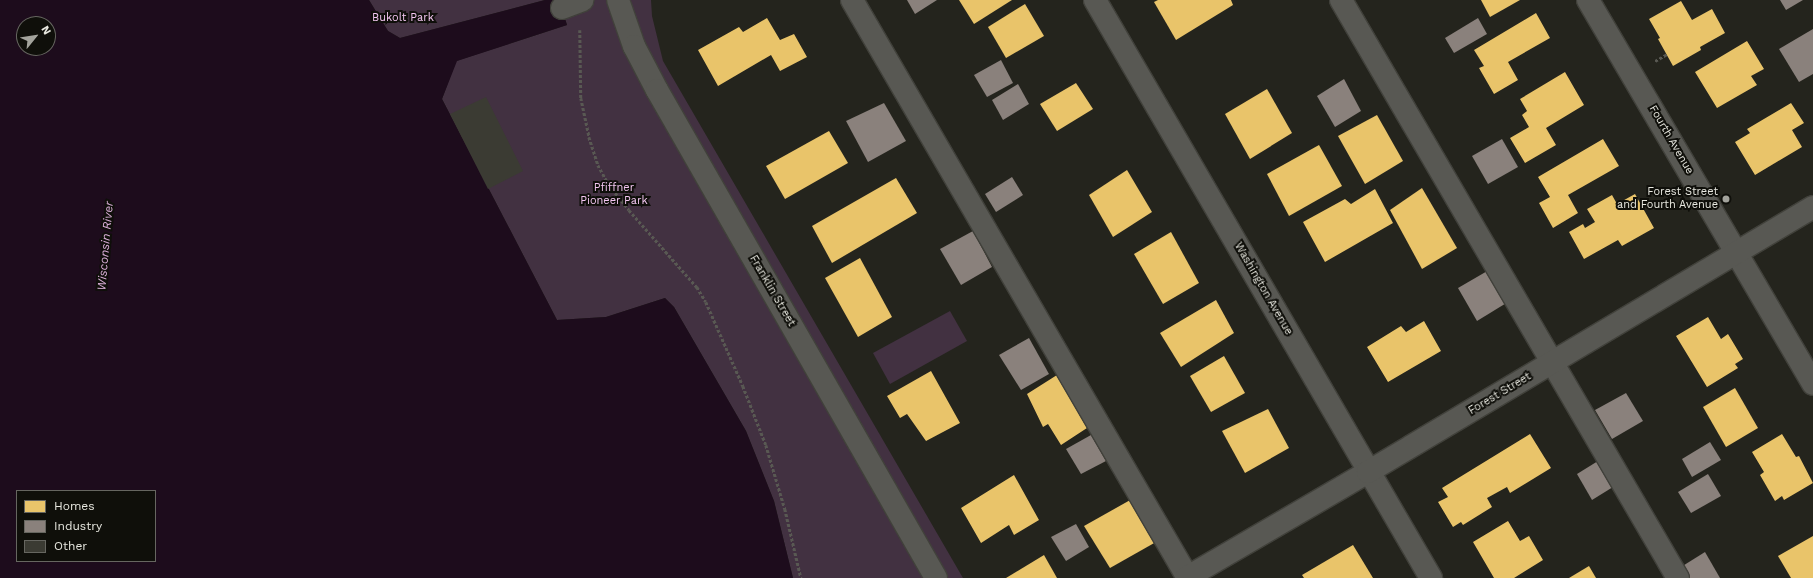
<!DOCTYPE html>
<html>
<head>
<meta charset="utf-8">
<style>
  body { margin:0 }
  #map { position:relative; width:1813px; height:578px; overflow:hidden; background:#24241d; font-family:"Work Sans",sans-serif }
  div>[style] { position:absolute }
  .green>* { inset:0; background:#423141 }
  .water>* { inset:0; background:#1d0c1c }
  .homes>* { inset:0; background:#e9c46a }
  .industry>* { inset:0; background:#8a817c }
  .building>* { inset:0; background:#3b3b33 }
  .path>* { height:2.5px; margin-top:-1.25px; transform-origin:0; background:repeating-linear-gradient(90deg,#595953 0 3px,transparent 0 5px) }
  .roads { filter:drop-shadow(1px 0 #41413b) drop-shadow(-1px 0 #41413b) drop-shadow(0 1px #41413b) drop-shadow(0 -1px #41413b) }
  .minor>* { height:22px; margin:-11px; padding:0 11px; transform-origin:11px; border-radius:11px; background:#585853 }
  .dots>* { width:11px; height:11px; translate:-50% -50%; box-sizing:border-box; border:2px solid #0f0f0a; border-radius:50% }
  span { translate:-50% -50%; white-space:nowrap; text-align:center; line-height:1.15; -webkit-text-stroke:4px #0f0f0a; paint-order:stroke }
  .park-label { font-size:11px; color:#f3c6f1 }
  .street-label { font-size:11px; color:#e8e8e0 }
  .poi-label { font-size:11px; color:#e8e8e0 }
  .right { translate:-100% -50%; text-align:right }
  .water-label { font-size:12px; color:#dbafd9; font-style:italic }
  .legend { position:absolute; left:16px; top:490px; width:140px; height:72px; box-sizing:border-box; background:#0f0f0a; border:1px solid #666660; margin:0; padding:5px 7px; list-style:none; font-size:12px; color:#e8e8e0 }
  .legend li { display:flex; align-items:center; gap:8px; height:20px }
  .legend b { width:20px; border:1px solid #666660 }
  .north { position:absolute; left:16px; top:16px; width:40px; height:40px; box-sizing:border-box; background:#0f0f0a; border:1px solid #666660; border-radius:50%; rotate:60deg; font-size:11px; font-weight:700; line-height:16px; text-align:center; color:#e8e8e0 }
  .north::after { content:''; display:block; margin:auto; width:14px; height:18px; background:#a3a39c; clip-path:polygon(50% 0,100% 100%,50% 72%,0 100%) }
</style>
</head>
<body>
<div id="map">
  <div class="green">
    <div style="clip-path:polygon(369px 0,545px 0,400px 38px,388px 31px)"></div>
    <div style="clip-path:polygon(559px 0,651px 0,652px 16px,663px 61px,963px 578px,793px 578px,774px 501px,746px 431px,674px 307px,665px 298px,606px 317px,557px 320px,442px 99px,456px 61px,567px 25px)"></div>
    <div style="clip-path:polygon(950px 311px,967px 341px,890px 384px,873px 353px)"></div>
  </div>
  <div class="water">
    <div style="clip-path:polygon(evenodd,0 0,369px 0,388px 31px,400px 38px,545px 0,559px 0,567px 25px,457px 61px,442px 99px,557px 320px,606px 317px,665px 298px,674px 307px,746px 431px,774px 501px,793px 578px,0 578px,0 0,24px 24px,48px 24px,48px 48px,24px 48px,24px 24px,0 0,17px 491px,155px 491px,155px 561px,17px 561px,17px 491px)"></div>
  </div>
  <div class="homes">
    <div style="clip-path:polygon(959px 0,1012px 0,974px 24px)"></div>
    <div style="clip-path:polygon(1158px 0,1231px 0,1233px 5px,1176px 40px,1154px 2px)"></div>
    <div style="clip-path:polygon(1481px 0,1520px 0,1490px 17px)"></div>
    <div style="clip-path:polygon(1681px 1px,1692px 20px,1712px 9px,1725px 33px,1700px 47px,1701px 50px,1673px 66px,1658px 39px,1660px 38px,1649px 19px)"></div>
    <div style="clip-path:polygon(1025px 4px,1044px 36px,1006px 58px,988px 27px)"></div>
    <div style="clip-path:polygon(1536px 13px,1550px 38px,1508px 62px,1518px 80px,1494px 94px,1479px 68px,1484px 66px,1474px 50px)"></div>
    <div style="clip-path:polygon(767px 18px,780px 40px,794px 34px,807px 57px,780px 71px,771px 55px,718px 86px,698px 50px,739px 27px,743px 32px)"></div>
    <div style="clip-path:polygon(1747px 41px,1764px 69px,1751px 76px,1757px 85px,1717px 108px,1695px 72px)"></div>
    <div style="clip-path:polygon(1565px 72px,1584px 105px,1546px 128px,1556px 145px,1525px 163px,1510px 138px,1529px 127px,1522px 115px,1527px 111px,1520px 99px)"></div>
    <div style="clip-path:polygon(1076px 83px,1093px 109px,1057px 131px,1040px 104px)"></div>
    <div style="clip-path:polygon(1267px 89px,1292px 133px,1250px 159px,1225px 114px)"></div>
    <div style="clip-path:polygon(1791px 103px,1804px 123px,1792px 130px,1802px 147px,1755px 175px,1735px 142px,1750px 133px,1747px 129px)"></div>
    <div style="clip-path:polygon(1377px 115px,1403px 161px,1365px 184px,1338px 136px)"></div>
    <div style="clip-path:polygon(829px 131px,848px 163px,785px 199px,766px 166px)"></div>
    <div style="clip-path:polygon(1603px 139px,1619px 166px,1568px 195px,1578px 213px,1553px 228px,1539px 203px,1550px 197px,1538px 177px)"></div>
    <div style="clip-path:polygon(1319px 145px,1342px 186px,1289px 216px,1267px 174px)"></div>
    <div style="clip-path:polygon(1127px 170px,1152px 212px,1113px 237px,1089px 195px)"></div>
    <div style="clip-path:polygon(896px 178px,917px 213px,832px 263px,812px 226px)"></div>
    <div style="clip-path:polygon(1422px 188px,1457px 248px,1422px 269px,1390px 210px)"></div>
    <div style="clip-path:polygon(1375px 189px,1393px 223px,1325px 262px,1303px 222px,1345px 199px,1351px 204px)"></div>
    <div style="clip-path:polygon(1635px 194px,1654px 228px,1622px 246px,1618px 240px,1584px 259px,1569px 232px,1583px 224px,1585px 228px,1595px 222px,1587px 209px,1612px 195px,1617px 204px)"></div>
    <div style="clip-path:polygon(1171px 232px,1199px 283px,1163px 304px,1134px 254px)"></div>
    <div style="clip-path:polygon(860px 258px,892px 317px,858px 337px,825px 278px)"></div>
    <div style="clip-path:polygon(1216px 300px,1234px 333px,1181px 367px,1160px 333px)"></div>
    <div style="clip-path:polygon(1708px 317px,1721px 339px,1728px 334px,1743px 359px,1735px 364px,1738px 368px,1707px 387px,1676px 336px)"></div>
    <div style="clip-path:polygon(1424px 321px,1441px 351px,1388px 382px,1367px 347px,1401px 326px,1406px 332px)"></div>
    <div style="clip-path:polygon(1224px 356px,1245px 393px,1211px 412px,1190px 376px)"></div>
    <div style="clip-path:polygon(931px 371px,960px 423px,926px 441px,907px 414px,900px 418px,887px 396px)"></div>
    <div style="clip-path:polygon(1057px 375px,1087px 428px,1061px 445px,1048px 424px,1043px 427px,1027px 394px)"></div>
    <div style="clip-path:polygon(1735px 388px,1758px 428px,1726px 447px,1703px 407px)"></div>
    <div style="clip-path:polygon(1268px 409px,1289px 448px,1245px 473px,1222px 431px)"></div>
    <div style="clip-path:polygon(1530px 434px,1551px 468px,1510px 493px,1507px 487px,1487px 498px,1492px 507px,1463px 525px,1461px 522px,1453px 527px,1438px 502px,1448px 497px,1442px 488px)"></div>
    <div style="clip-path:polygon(1782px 434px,1796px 457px,1799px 456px,1813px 483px,1784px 500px,1782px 496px,1775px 501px,1760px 475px,1764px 472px,1752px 452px)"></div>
    <div style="clip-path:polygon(1014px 475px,1039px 520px,1014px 535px,1009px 525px,981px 543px,961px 508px)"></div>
    <div style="clip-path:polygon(1132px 499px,1156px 542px,1110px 568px,1084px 526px)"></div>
    <div style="clip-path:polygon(1508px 521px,1520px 541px,1529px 536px,1543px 560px,1514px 578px,1494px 578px,1473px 542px)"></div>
    <div style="clip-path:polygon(1813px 536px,1813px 578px,1791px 578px,1778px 556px)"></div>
    <div style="clip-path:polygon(1353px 545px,1373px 578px,1304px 578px,1302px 575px)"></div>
    <div style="clip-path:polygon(1044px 555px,1057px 578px,1006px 578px)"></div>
    <div style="clip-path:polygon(1589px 566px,1596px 578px,1569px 578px)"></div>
  </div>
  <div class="industry">
    <div style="clip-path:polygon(907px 0,937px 0,915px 14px)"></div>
    <div style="clip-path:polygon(1780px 0,1803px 0,1786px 10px)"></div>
    <div style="clip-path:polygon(1478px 18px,1487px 34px,1454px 53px,1445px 38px)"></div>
    <div style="clip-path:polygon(1813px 29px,1813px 74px,1799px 82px,1779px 49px)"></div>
    <div style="clip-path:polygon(1001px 60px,1013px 83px,987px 97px,974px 75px)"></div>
    <div style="clip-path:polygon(1344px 79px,1361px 111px,1335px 127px,1317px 96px)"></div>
    <div style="clip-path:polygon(1018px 84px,1029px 104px,1003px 120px,992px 100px)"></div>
    <div style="clip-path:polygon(884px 103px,906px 141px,868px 162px,846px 121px)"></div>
    <div style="clip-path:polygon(1502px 139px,1518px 167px,1488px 184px,1472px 156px)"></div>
    <div style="clip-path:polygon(1012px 177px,1023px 195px,996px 212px,985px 194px)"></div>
    <div style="clip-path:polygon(973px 231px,992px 267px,961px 285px,940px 249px)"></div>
    <div style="clip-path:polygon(1489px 270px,1508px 302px,1477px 321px,1458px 288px)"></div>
    <div style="clip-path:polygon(1029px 338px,1049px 374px,1021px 390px,999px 355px)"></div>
    <div style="clip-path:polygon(1626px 393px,1643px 421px,1612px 439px,1595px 410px)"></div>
    <div style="clip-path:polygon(1091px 435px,1106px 461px,1081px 474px,1066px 449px)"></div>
    <div style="clip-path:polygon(1710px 442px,1721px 460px,1692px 477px,1682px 459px)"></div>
    <div style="clip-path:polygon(1598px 461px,1613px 487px,1592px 500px,1577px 474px)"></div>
    <div style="clip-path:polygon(1708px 474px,1721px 496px,1691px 513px,1678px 492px)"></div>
    <div style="clip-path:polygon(1076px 524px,1089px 547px,1066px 561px,1051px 537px)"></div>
    <div style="clip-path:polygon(1705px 552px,1720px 578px,1687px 578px,1681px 567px)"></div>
  </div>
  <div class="building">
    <div style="clip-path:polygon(486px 97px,523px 171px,488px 189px,450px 114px)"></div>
  </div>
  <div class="path">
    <div style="left:580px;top:30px;width:68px;rotate:89.2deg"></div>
    <div style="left:581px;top:98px;width:40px;rotate:78deg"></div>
    <div style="left:589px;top:137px;width:29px;rotate:72deg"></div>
    <div style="left:598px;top:165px;width:23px;rotate:61deg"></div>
    <div style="left:609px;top:185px;width:32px;rotate:51deg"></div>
    <div style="left:629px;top:210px;width:103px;rotate:48.6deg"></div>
    <div style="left:697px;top:287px;width:17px;rotate:59deg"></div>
    <div style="left:706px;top:302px;width:92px;rotate:66.2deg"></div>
    <div style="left:743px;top:386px;width:63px;rotate:68.7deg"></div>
    <div style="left:766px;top:445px;width:67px;rotate:73.5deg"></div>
    <div style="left:785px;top:509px;width:71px;rotate:76.9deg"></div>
    <div style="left:1655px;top:61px;width:14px;rotate:-30deg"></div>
  </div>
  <div class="roads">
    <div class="minor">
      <div style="left:618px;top:0;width:49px;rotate:70.8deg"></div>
      <div style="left:634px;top:46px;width:50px;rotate:62.4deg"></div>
      <div style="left:657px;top:90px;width:562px;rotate:60.24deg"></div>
      <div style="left:852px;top:0;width:669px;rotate:59.83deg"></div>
      <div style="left:1095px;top:0;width:669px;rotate:59.83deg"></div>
      <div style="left:1341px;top:0;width:669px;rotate:59.76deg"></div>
      <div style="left:1588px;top:0;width:445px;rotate:59.6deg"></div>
      <div style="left:562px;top:8px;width:22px;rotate:-21deg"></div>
      <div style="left:1186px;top:578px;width:211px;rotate:-30.2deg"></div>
      <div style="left:1368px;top:472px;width:518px;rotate:-30.77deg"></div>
    </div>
  </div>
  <div class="dots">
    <div style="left:1726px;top:199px;background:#a3a39c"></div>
  </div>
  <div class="park-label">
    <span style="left:403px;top:18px">Bukolt Park</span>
    <span style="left:614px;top:195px">Pfiffner<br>Pioneer Park</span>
  </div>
  <div class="street-label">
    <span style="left:1671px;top:140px;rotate:60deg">Fourth Avenue</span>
    <span style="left:1263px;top:289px;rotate:60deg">Washington Avenue</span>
    <span style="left:772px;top:291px;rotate:60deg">Franklin Street</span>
    <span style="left:1500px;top:394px;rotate:-31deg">Forest Street</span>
  </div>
  <div class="poi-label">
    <span class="right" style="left:1718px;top:199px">Forest Street<br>and Fourth Avenue</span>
  </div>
  <div class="water-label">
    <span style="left:106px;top:246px;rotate:-85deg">Wisconsin River</span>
  </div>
  <ul class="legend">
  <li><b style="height:11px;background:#e9c46a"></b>Homes</li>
  <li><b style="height:11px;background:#8a817c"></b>Industry</li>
  <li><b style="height:11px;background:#3b3b33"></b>Other</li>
  </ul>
  <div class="north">N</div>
</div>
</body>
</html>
